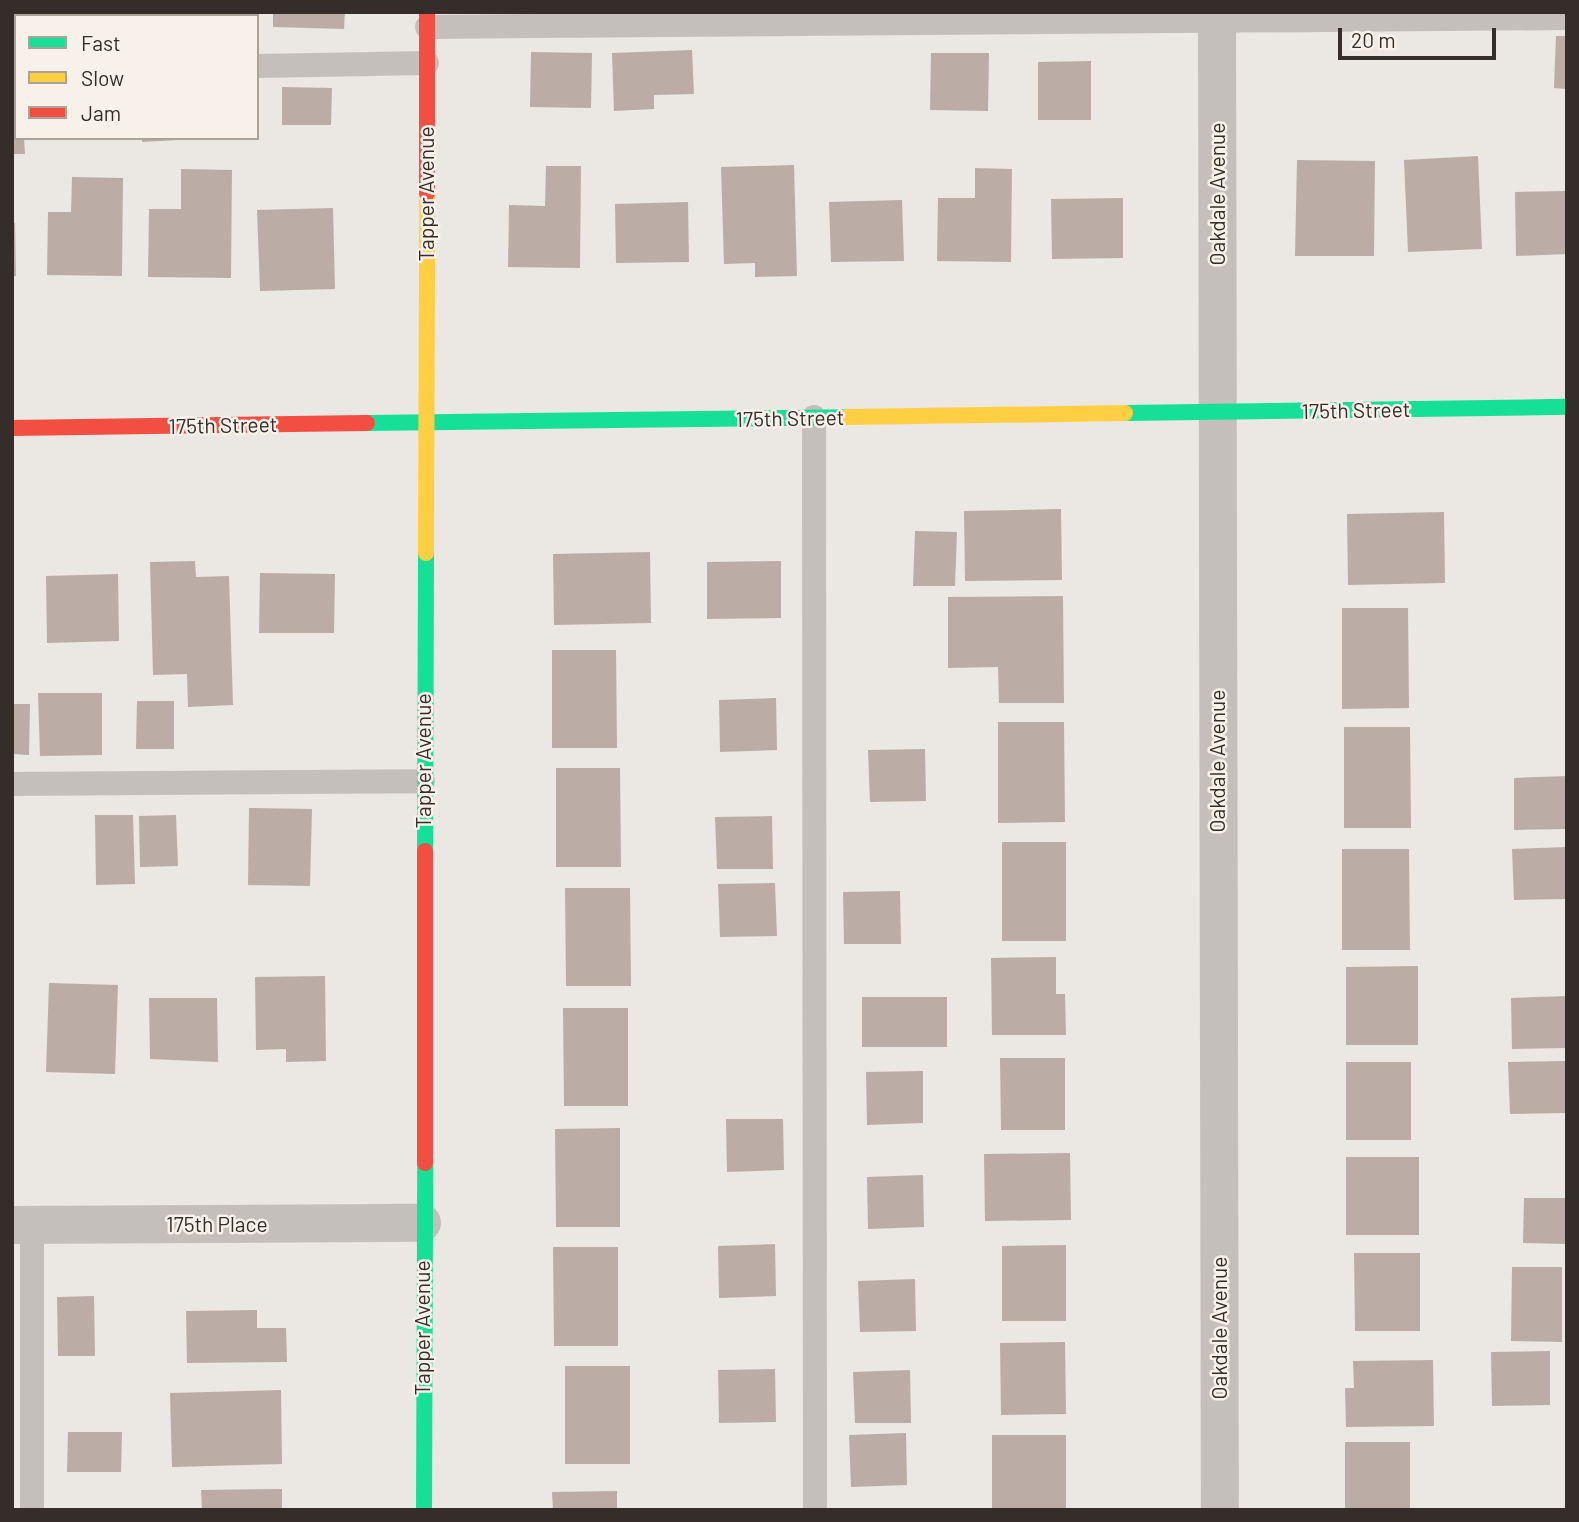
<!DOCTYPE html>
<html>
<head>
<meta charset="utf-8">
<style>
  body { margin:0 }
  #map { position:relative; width:1579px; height:1522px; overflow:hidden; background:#ebe7e2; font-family:Barlow,sans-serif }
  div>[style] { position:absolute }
  .building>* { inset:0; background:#bcaca6 }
  .lane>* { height:24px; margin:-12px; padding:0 12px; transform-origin:12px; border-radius:12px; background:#c4bfbb }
  .street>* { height:38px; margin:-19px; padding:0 19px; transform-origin:19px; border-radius:19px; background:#c4bfbb }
  .fast>* { height:16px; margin:-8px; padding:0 8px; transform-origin:8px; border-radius:8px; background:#16e098 }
  .slow>* { height:16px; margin:-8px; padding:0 8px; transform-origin:8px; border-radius:8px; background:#ffcf43 }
  .jam>* { height:16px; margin:-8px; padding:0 8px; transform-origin:8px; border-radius:8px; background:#f24e42 }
  span { translate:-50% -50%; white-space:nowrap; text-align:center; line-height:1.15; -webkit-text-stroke:5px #f7f1e9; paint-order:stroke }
  .street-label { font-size:21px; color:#352d29 }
  .frame { position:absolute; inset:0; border:14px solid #352d29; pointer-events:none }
  .legend { position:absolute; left:14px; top:14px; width:245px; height:126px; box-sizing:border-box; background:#f7f1e9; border:2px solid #a9a39c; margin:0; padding:9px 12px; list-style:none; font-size:21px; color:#352d29 }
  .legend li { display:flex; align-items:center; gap:14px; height:35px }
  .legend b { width:35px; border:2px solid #a9a39c }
  .scale { position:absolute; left:1338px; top:28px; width:158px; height:32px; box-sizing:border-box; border:4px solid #352d29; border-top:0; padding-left:9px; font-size:21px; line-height:24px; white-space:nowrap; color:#352d29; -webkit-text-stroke:5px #f7f1e9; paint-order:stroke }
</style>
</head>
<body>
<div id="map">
  <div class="building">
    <div style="clip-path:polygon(12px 12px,53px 12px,53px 16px,16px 16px,12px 31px)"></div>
    <div style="clip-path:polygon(85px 12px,157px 12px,157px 16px,85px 16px)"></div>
    <div style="clip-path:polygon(166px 12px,221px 12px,221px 16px,166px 16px)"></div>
    <div style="clip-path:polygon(273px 12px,345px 12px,344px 29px,273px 27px)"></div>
    <div style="clip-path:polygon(1556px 36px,1567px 36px,1567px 89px,1554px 88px)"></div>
    <div style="clip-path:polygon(692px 50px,694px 94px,654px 95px,654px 109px,614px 111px,612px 53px)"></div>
    <div style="clip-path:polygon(531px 52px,592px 53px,591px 108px,530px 107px)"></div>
    <div style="clip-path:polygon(931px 53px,989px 53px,988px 111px,930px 110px)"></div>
    <div style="clip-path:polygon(1091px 61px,1091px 120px,1038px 120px,1038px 62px)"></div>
    <div style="clip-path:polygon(282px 87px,332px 88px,331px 125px,282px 125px)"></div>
    <div style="clip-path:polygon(12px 97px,16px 138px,24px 138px,25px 154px,12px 154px)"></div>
    <div style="clip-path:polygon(142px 138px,178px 138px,178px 140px,142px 142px)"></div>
    <div style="clip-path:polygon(1478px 156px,1482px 249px,1408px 252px,1404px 160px)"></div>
    <div style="clip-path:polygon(1297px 160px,1375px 161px,1374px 256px,1295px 256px)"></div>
    <div style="clip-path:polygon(794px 165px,797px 276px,755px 277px,755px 263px,724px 264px,721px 167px)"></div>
    <div style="clip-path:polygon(546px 166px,581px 166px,580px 268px,508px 267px,509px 205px,545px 206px)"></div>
    <div style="clip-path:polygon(975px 168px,1012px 169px,1011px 262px,937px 261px,938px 198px,975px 198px)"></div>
    <div style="clip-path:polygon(181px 169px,232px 170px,231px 278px,148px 277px,149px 209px,181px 209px)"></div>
    <div style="clip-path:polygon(72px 177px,123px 178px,122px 276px,47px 275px,48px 212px,71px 212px)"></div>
    <div style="clip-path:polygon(1567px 191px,1567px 254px,1516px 256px,1515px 192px)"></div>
    <div style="clip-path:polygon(1123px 198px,1123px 258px,1052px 259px,1051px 199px)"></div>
    <div style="clip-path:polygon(902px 200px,904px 261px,831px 262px,829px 202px)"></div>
    <div style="clip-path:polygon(688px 202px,689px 262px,616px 263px,615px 204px)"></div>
    <div style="clip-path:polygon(333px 208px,335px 289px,260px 291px,257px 210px)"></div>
    <div style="clip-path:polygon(15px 223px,16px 276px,12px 277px,12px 224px)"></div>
    <div style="clip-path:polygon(1061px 509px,1062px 580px,965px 581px,964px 511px)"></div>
    <div style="clip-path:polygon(1444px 512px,1445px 583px,1348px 585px,1347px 514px)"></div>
    <div style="clip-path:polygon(915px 531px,957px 532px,955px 586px,913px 586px)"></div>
    <div style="clip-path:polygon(650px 552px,651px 623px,554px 625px,553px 554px)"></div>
    <div style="clip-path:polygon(195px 561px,196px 577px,229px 576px,233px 705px,188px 707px,187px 674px,153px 675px,150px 562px)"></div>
    <div style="clip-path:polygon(781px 561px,781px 618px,707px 619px,707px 562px)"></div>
    <div style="clip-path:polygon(260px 573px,335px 574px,334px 633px,259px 633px)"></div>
    <div style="clip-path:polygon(118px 574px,119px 641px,47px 643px,46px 576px)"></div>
    <div style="clip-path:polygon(1063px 596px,1064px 703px,999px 703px,998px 667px,948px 668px,948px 597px)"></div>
    <div style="clip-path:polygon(1342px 608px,1408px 608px,1409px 708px,1342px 709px)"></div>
    <div style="clip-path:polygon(552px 650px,616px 650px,617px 748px,552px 748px)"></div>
    <div style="clip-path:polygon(38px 693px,102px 693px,102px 755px,40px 756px)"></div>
    <div style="clip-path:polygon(776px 698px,777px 750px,720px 752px,719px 700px)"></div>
    <div style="clip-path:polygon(137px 701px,174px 701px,174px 749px,136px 749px)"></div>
    <div style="clip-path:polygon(12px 704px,30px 704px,29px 755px,12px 754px)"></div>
    <div style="clip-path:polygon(998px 722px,1064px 722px,1065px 822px,998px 823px)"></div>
    <div style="clip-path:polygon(1344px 727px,1410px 727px,1411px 828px,1344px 828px)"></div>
    <div style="clip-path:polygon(925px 749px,926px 801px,870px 802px,868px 750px)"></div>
    <div style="clip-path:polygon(556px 768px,620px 768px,621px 867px,556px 867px)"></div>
    <div style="clip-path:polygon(1567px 776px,1567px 829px,1514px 830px,1514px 778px)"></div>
    <div style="clip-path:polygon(249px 808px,312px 809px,310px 886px,248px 885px)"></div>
    <div style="clip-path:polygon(95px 815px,133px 815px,135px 884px,96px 885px)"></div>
    <div style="clip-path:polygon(176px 815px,178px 866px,140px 867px,139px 816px)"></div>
    <div style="clip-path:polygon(772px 816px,773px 869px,717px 869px,715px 817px)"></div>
    <div style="clip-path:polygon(1002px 842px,1066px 842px,1066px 941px,1002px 941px)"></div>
    <div style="clip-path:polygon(1567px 847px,1567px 899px,1514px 900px,1512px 849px)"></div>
    <div style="clip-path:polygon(1342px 849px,1409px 849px,1410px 950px,1342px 950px)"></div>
    <div style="clip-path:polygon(775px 883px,777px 936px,720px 937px,718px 884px)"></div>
    <div style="clip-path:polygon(565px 888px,630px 888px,631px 986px,566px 986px)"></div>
    <div style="clip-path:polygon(900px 891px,901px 944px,844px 944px,843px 892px)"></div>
    <div style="clip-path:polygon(1056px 957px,1056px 994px,1065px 994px,1066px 1035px,992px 1035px,991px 958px)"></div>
    <div style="clip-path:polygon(1418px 966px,1418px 1045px,1346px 1045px,1346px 967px)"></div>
    <div style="clip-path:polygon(325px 976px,326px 1061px,286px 1062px,286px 1049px,256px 1050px,255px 977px)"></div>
    <div style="clip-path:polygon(49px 983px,118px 985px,115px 1074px,46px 1072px)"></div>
    <div style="clip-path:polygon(1567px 996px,1567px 1048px,1512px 1049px,1511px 998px)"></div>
    <div style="clip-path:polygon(862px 997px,947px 997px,947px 1047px,862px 1047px)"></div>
    <div style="clip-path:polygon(149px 998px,217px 998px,218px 1062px,150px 1059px)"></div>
    <div style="clip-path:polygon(563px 1008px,628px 1008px,628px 1106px,564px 1106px)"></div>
    <div style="clip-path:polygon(1000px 1058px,1065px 1058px,1065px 1130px,1001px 1130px)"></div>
    <div style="clip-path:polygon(1565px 1061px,1567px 1113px,1510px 1114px,1508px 1062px)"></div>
    <div style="clip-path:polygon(1346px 1062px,1411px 1062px,1411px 1140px,1346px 1140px)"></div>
    <div style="clip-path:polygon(923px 1071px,923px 1123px,867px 1125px,866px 1072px)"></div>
    <div style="clip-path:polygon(726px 1119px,783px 1119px,784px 1170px,727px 1172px)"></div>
    <div style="clip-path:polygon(620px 1128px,620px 1227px,556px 1227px,555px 1129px)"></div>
    <div style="clip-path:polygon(1070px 1153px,1071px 1220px,985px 1221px,984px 1154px)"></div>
    <div style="clip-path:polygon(1346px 1157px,1419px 1157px,1419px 1235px,1346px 1235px)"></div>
    <div style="clip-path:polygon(923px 1175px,924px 1227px,868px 1229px,867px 1177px)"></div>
    <div style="clip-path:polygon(1524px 1198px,1567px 1198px,1567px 1244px,1523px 1243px)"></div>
    <div style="clip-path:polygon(775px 1244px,776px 1296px,719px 1298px,718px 1246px)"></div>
    <div style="clip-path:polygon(1066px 1245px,1066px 1321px,1002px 1321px,1002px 1246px)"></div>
    <div style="clip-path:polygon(553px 1247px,618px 1247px,618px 1346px,554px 1346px)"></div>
    <div style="clip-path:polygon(1354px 1253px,1420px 1253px,1420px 1331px,1355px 1331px)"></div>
    <div style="clip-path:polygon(1512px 1267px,1562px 1267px,1562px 1342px,1511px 1341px)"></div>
    <div style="clip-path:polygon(915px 1279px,916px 1331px,860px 1332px,858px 1281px)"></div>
    <div style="clip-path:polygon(94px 1296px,95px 1356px,58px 1356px,57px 1297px)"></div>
    <div style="clip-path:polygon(257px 1310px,257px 1328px,286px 1328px,287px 1362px,187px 1363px,186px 1311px)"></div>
    <div style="clip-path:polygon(1065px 1342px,1066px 1414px,1001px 1415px,1000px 1343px)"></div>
    <div style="clip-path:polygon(1550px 1351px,1550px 1405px,1492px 1406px,1491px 1352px)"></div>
    <div style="clip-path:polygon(1433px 1360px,1434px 1426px,1346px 1427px,1345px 1388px,1354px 1388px,1353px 1361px)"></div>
    <div style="clip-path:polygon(565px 1366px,630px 1366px,630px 1464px,565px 1464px)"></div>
    <div style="clip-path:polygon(775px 1369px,776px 1422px,719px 1423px,718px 1370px)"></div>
    <div style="clip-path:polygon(910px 1370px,911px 1423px,855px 1423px,853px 1372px)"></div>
    <div style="clip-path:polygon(281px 1390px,282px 1464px,172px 1467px,170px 1393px)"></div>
    <div style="clip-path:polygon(68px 1432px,122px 1432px,121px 1472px,67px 1472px)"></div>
    <div style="clip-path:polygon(906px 1433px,907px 1485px,851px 1487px,849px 1435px)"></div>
    <div style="clip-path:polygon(992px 1435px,1066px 1435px,1066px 1510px,992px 1510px)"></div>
    <div style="clip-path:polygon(1345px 1442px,1410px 1442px,1410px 1510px,1345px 1510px)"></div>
    <div style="clip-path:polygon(282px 1489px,282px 1510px,202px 1510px,201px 1490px)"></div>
    <div style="clip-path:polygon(617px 1491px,617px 1510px,553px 1510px,552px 1492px)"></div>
  </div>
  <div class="lane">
    <div style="left:427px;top:27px;width:1140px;rotate:-0.45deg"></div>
    <div style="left:257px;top:66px;width:170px;rotate:-1deg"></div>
    <div style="left:12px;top:70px;width:4px"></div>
    <div style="left:814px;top:417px;width:1093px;rotate:89.95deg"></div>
    <div style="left:12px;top:784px;width:411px;rotate:-0.4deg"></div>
    <div style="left:32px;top:1225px;width:285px;rotate:90deg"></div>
  </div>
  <div class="street">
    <div style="left:1217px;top:12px;width:1498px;rotate:89.89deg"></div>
    <div style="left:12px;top:1225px;width:410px;rotate:-0.3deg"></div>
  </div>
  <div class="fast">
    <div style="left:1125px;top:413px;width:442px;rotate:-0.8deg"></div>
    <div style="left:367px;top:423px;width:479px;rotate:-0.7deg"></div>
    <div style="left:425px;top:851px;width:298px;rotate:-89.8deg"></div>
    <div style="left:424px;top:1510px;width:347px;rotate:-89.8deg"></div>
  </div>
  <div class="slow">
    <div style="left:846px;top:417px;width:279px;rotate:-0.8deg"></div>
    <div style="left:426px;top:553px;width:360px;rotate:-89.8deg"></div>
  </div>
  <div class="jam">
    <div style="left:427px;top:193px;width:181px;rotate:-90deg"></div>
    <div style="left:12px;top:428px;width:355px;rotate:-0.8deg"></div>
    <div style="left:425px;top:1163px;width:312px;rotate:-90deg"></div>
  </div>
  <div class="street-label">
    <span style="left:426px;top:194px;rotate:-90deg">Tapper Avenue</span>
    <span style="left:1217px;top:194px;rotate:-90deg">Oakdale Avenue</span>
    <span style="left:1356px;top:410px;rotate:-1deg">175th Street</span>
    <span style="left:790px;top:418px;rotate:-1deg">175th Street</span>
    <span style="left:223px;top:425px;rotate:-1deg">175th Street</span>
    <span style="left:423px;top:761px;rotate:-90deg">Tapper Avenue</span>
    <span style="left:1217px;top:761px;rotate:-90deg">Oakdale Avenue</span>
    <span style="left:217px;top:1224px">175th Place</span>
    <span style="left:422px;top:1328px;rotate:-90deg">Tapper Avenue</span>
    <span style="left:1219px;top:1328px;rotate:-90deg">Oakdale Avenue</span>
  </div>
  <div class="frame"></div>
  <ul class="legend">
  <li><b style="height:9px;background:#16e098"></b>Fast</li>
  <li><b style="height:9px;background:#ffcf43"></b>Slow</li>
  <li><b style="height:9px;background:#f24e42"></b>Jam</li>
  </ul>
  <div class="scale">20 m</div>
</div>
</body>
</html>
